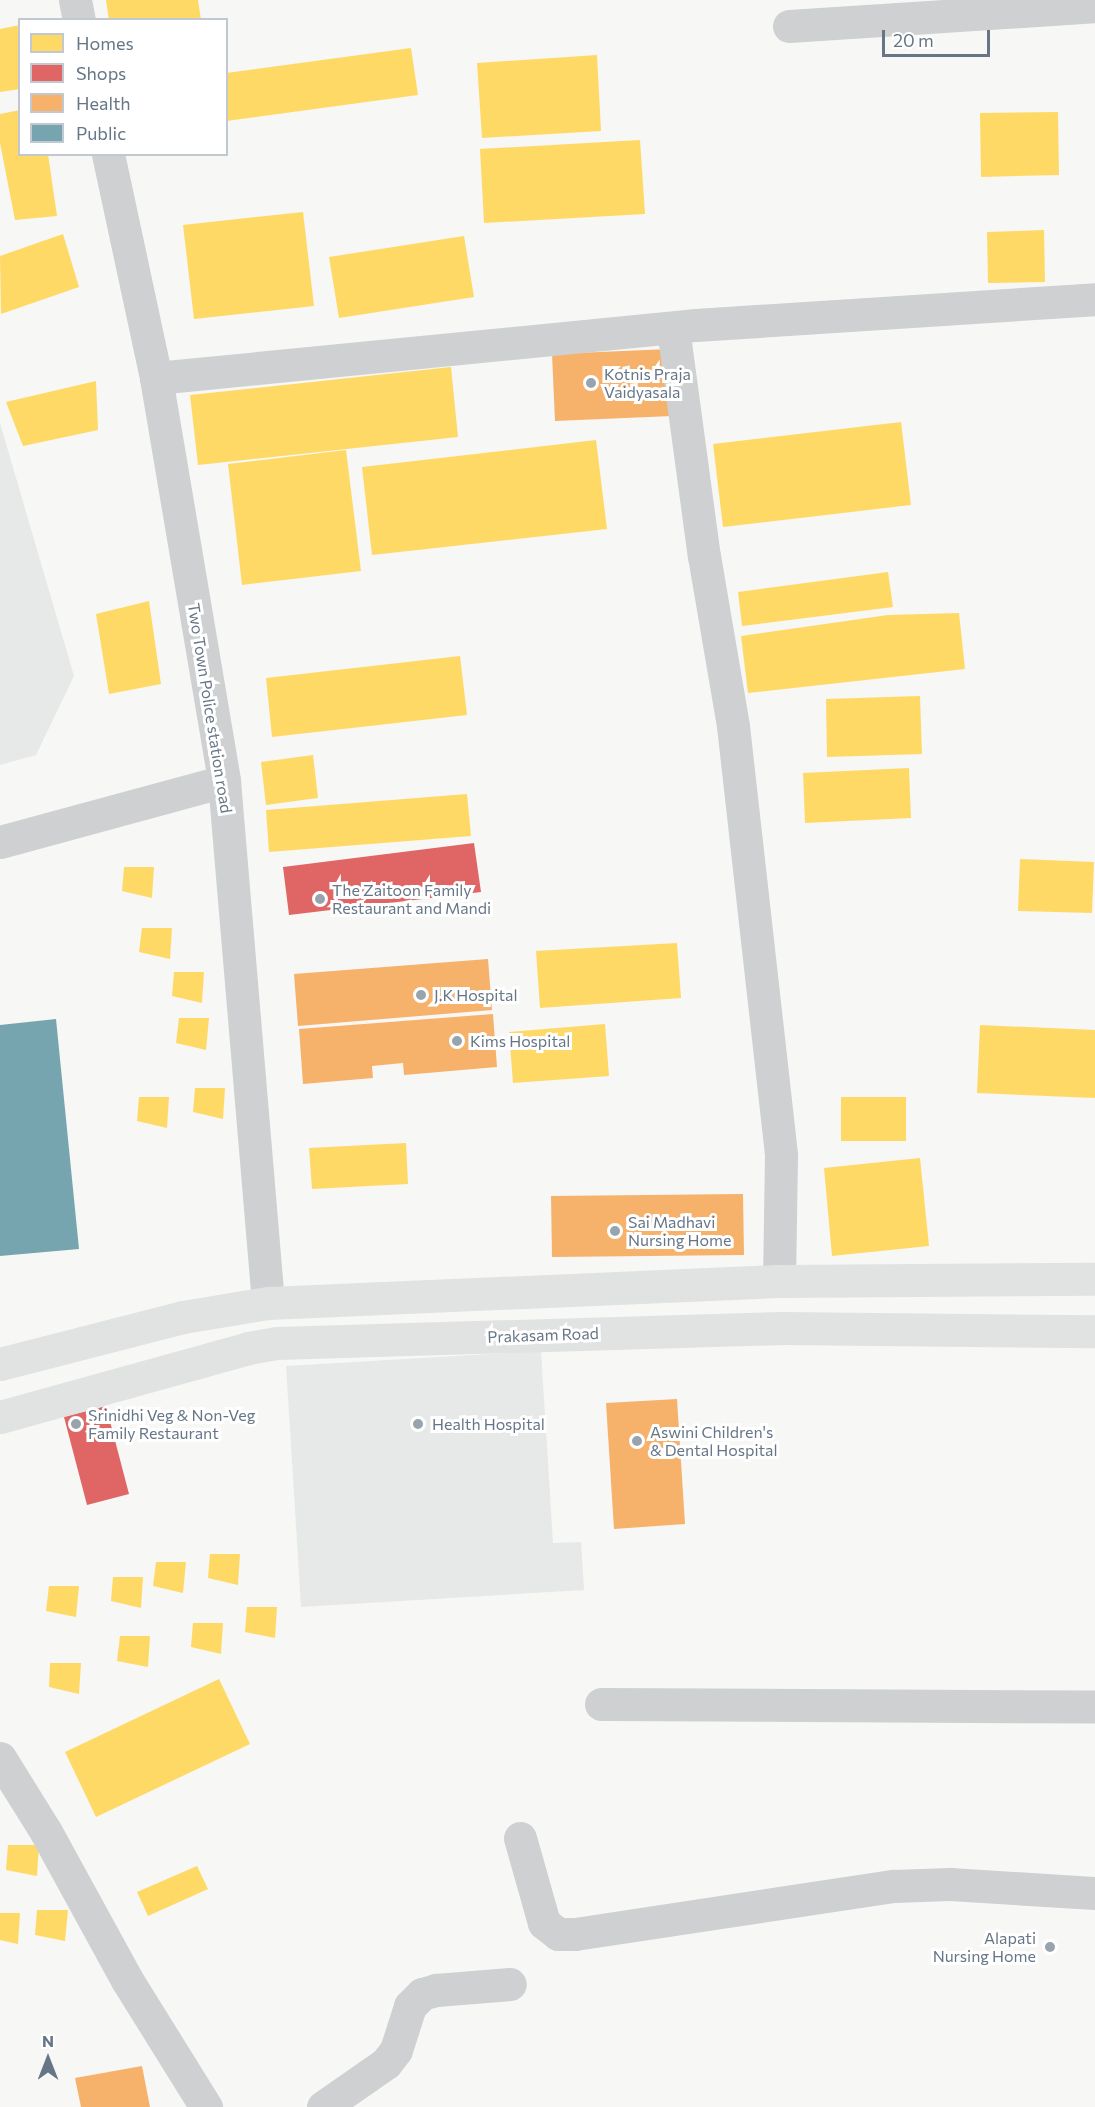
<!DOCTYPE html>
<html>
<head>
<meta charset="utf-8">
<style>
  body { margin:0 }
  #map { position:relative; width:1095px; height:2107px; overflow:hidden; background:#f7f7f6; font-family:Commissioner,sans-serif }
  div>[style] { position:absolute }
  .built>* { inset:0; background:#e7e9e8 }
  .homes>* { inset:0; background:#ffd966 }
  .shops>* { inset:0; background:#e06666 }
  .health>* { inset:0; background:#f6b26b }
  .public>* { inset:0; background:#76a5af }
  .minor>* { height:33px; margin:-16.5px; padding:0 16.5px; transform-origin:16.5px; border-radius:16.5px; background:#ced0d1 }
  .tertiary>* { height:33px; margin:-16.5px; padding:0 16.5px; transform-origin:16.5px; border-radius:16.5px; background:#ced0d1 }
  .secondary>* { height:33px; margin:-16.5px; padding:0 16.5px; transform-origin:16.5px; border-radius:16.5px; background:#e1e2e2 }
  .dots>* { width:16px; height:16px; translate:-50% -50%; box-sizing:border-box; border:3px solid #fff; border-radius:50% }
  span { translate:-50% -50%; white-space:nowrap; text-align:center; line-height:1.15; -webkit-text-stroke:6px #fff; paint-order:stroke }
  .poi-label { font-size:16px; color:#667687 }
  .left { translate:0 -50%; text-align:left }
  .right { translate:-100% -50%; text-align:right }
  .street-label { font-size:16px; color:#667687 }
  .legend { position:absolute; left:18px; top:18px; width:210px; height:138px; box-sizing:border-box; background:#fff; border:2px solid #c2c8cf; margin:0; padding:8px 10px; list-style:none; font-size:18px; color:#667687 }
  .legend li { display:flex; align-items:center; gap:12px; height:30px }
  .legend b { width:30px; border:2px solid #c2c8cf }
  .north { position:absolute; left:18px; top:2029px; width:60px; height:60px; -webkit-text-stroke:4px #fff; paint-order:stroke; rotate:0deg; font-size:16px; font-weight:700; line-height:24px; text-align:center; color:#667687 }
  .north::after { content:''; display:block; margin:auto; width:21px; height:27px; background:#667687; clip-path:polygon(50% 0,100% 100%,50% 72%,0 100%) }
  .scale { position:absolute; left:882px; top:30px; width:108px; height:27px; box-sizing:border-box; border:3px solid #667687; border-top:0; padding-left:8px; font-size:18px; line-height:21px; white-space:nowrap; color:#667687; -webkit-text-stroke:4px #fff; paint-order:stroke }
</style>
</head>
<body>
<div id="map">
  <div class="built">
    <div style="clip-path:polygon(0 423px,74px 676px,36px 755px,0 765px)"></div>
    <div style="clip-path:polygon(541px 1351px,553px 1543px,581px 1542px,584px 1590px,301px 1607px,286px 1366px)"></div>
  </div>
  <div class="homes">
    <div style="clip-path:polygon(106px 0,198px 0,201px 20px,109px 20px)"></div>
    <div style="clip-path:polygon(20px 25px,20px 89px,0 92px,0 29px)"></div>
    <div style="clip-path:polygon(411px 48px,418px 95px,226px 121px,226px 73px)"></div>
    <div style="clip-path:polygon(597px 55px,601px 131px,482px 138px,477px 63px)"></div>
    <div style="clip-path:polygon(20px 110px,20px 154px,48px 154px,57px 216px,15px 220px,0 143px,0 114px)"></div>
    <div style="clip-path:polygon(1058px 112px,1059px 175px,981px 177px,980px 113px)"></div>
    <div style="clip-path:polygon(640px 140px,645px 214px,484px 223px,480px 149px)"></div>
    <div style="clip-path:polygon(303px 212px,314px 306px,194px 319px,183px 225px)"></div>
    <div style="clip-path:polygon(1044px 230px,1045px 282px,988px 283px,987px 232px)"></div>
    <div style="clip-path:polygon(63px 234px,79px 287px,1px 314px,0 256px)"></div>
    <div style="clip-path:polygon(464px 236px,474px 297px,339px 318px,329px 257px)"></div>
    <div style="clip-path:polygon(451px 367px,458px 437px,198px 465px,190px 395px)"></div>
    <div style="clip-path:polygon(96px 381px,98px 430px,23px 446px,6px 402px)"></div>
    <div style="clip-path:polygon(901px 422px,911px 505px,723px 527px,713px 444px)"></div>
    <div style="clip-path:polygon(596px 440px,607px 529px,372px 555px,362px 467px)"></div>
    <div style="clip-path:polygon(346px 450px,361px 571px,242px 585px,228px 464px)"></div>
    <div style="clip-path:polygon(888px 572px,893px 607px,742px 626px,738px 592px)"></div>
    <div style="clip-path:polygon(149px 601px,161px 684px,109px 694px,96px 614px)"></div>
    <div style="clip-path:polygon(959px 613px,965px 669px,748px 693px,741px 636px,888px 615px)"></div>
    <div style="clip-path:polygon(460px 656px,467px 715px,272px 737px,266px 678px)"></div>
    <div style="clip-path:polygon(920px 696px,922px 754px,827px 757px,826px 699px)"></div>
    <div style="clip-path:polygon(313px 755px,318px 798px,266px 805px,261px 762px)"></div>
    <div style="clip-path:polygon(909px 768px,911px 818px,805px 823px,803px 773px)"></div>
    <div style="clip-path:polygon(467px 794px,471px 836px,269px 852px,266px 810px)"></div>
    <div style="clip-path:polygon(1020px 859px,1094px 862px,1092px 913px,1018px 911px)"></div>
    <div style="clip-path:polygon(124px 867px,154px 867px,152px 898px,122px 891px)"></div>
    <div style="clip-path:polygon(142px 928px,172px 928px,170px 959px,139px 952px)"></div>
    <div style="clip-path:polygon(677px 943px,681px 998px,540px 1008px,536px 951px)"></div>
    <div style="clip-path:polygon(174px 972px,204px 972px,202px 1003px,172px 996px)"></div>
    <div style="clip-path:polygon(179px 1018px,209px 1018px,206px 1050px,176px 1043px)"></div>
    <div style="clip-path:polygon(605px 1024px,609px 1076px,513px 1083px,509px 1032px)"></div>
    <div style="clip-path:polygon(980px 1025px,1095px 1030px,1095px 1098px,977px 1093px)"></div>
    <div style="clip-path:polygon(195px 1088px,225px 1088px,223px 1119px,193px 1112px)"></div>
    <div style="clip-path:polygon(139px 1097px,169px 1097px,167px 1128px,137px 1121px)"></div>
    <div style="clip-path:polygon(841px 1097px,906px 1097px,906px 1141px,841px 1141px)"></div>
    <div style="clip-path:polygon(406px 1143px,408px 1184px,312px 1189px,309px 1148px)"></div>
    <div style="clip-path:polygon(920px 1158px,929px 1246px,832px 1256px,824px 1168px)"></div>
    <div style="clip-path:polygon(210px 1554px,240px 1554px,238px 1585px,208px 1578px)"></div>
    <div style="clip-path:polygon(156px 1562px,186px 1562px,183px 1593px,153px 1586px)"></div>
    <div style="clip-path:polygon(113px 1577px,143px 1577px,141px 1608px,111px 1601px)"></div>
    <div style="clip-path:polygon(49px 1586px,79px 1586px,76px 1617px,46px 1611px)"></div>
    <div style="clip-path:polygon(247px 1607px,277px 1607px,275px 1638px,245px 1632px)"></div>
    <div style="clip-path:polygon(193px 1623px,223px 1623px,221px 1654px,191px 1647px)"></div>
    <div style="clip-path:polygon(120px 1636px,150px 1636px,148px 1667px,117px 1661px)"></div>
    <div style="clip-path:polygon(50px 1663px,81px 1663px,79px 1694px,49px 1687px)"></div>
    <div style="clip-path:polygon(219px 1679px,250px 1744px,96px 1817px,65px 1752px)"></div>
    <div style="clip-path:polygon(8px 1845px,39px 1845px,37px 1876px,6px 1870px)"></div>
    <div style="clip-path:polygon(197px 1866px,208px 1889px,148px 1916px,137px 1892px)"></div>
    <div style="clip-path:polygon(37px 1910px,68px 1910px,65px 1941px,35px 1935px)"></div>
    <div style="clip-path:polygon(0 1913px,20px 1913px,18px 1944px,0 1940px)"></div>
  </div>
  <div class="shops">
    <div style="clip-path:polygon(474px 843px,481px 892px,289px 915px,283px 867px)"></div>
    <div style="clip-path:polygon(106px 1406px,129px 1494px,87px 1505px,64px 1417px)"></div>
  </div>
  <div class="health">
    <div style="clip-path:polygon(670px 349px,672px 416px,555px 421px,552px 354px)"></div>
    <div style="clip-path:polygon(488px 959px,492px 1010px,298px 1026px,294px 974px)"></div>
    <div style="clip-path:polygon(493px 1014px,497px 1067px,404px 1075px,403px 1063px,372px 1066px,373px 1078px,303px 1084px,299px 1029px)"></div>
    <div style="clip-path:polygon(743px 1194px,744px 1255px,552px 1257px,551px 1196px)"></div>
    <div style="clip-path:polygon(677px 1399px,685px 1524px,614px 1529px,606px 1403px)"></div>
    <div style="clip-path:polygon(142px 2066px,150px 2107px,81px 2107px,75px 2078px)"></div>
  </div>
  <div class="public">
    <div style="clip-path:polygon(56px 1019px,79px 1249px,0 1256px,0 1025px)"></div>
  </div>
  <div class="minor">
    <div style="left:789px;top:26px;width:307px;rotate:-3.7deg"></div>
    <div style="left:673px;top:328px;width:230px;rotate:82.3deg"></div>
    <div style="left:704px;top:556px;width:172px;rotate:80.3deg"></div>
    <div style="left:733px;top:726px;width:432px;rotate:83.6deg"></div>
    <div style="left:781px;top:1155px;width:126px;rotate:90.9deg"></div>
    <div style="left:156px;top:378px;width:543px;rotate:-5.61deg"></div>
    <div style="left:696px;top:325px;width:400px;rotate:-3.7deg"></div>
    <div style="left:0;top:842px;width:232px;rotate:-15.2deg"></div>
    <div style="left:601px;top:1704px;width:494px;rotate:0.3deg"></div>
    <div style="left:0;top:1758px;width:87px;rotate:58.1deg"></div>
    <div style="left:46px;top:1832px;width:169px;rotate:61.3deg"></div>
    <div style="left:127px;top:1980px;width:150px;rotate:58.1deg"></div>
    <div style="left:520px;top:1838px;width:88px;rotate:74.2deg"></div>
    <div style="left:544px;top:1923px;width:18px;rotate:38deg"></div>
    <div style="left:558px;top:1934px;width:17px"></div>
    <div style="left:575px;top:1934px;width:322px;rotate:-8.6deg"></div>
    <div style="left:893px;top:1886px;width:57px;rotate:-2deg"></div>
    <div style="left:950px;top:1884px;width:145px;rotate:3.6deg"></div>
    <div style="left:323px;top:2107px;width:77px;rotate:-34.9deg"></div>
    <div style="left:386px;top:2063px;width:16px;rotate:-52deg"></div>
    <div style="left:396px;top:2050px;width:46px;rotate:-72.3deg"></div>
    <div style="left:410px;top:2006px;width:17px;rotate:-45deg"></div>
    <div style="left:422px;top:1994px;width:15px;rotate:-16deg"></div>
    <div style="left:436px;top:1990px;width:74px;rotate:-4.6deg"></div>
  </div>
  <div class="tertiary">
    <div style="left:75px;top:0;width:20px;rotate:79deg"></div>
    <div style="left:108px;top:154px;width:229px;rotate:77.9deg"></div>
    <div style="left:156px;top:378px;width:409px;rotate:80.4deg"></div>
    <div style="left:224px;top:781px;width:524px;rotate:85.18deg"></div>
  </div>
  <div class="secondary">
    <div style="left:0;top:1364px;width:189px;rotate:-14.4deg"></div>
    <div style="left:183px;top:1317px;width:86px;rotate:-9.4deg"></div>
    <div style="left:268px;top:1303px;width:511px;rotate:-2.47deg"></div>
    <div style="left:779px;top:1281px;width:316px;rotate:-0.4deg"></div>
    <div style="left:0;top:1417px;width:257px;rotate:-15.5deg"></div>
    <div style="left:248px;top:1348px;width:29px;rotate:-10deg"></div>
    <div style="left:277px;top:1343px;width:506px;rotate:-1.7deg"></div>
    <div style="left:783px;top:1328px;width:312px;rotate:0.6deg"></div>
  </div>
  <div class="dots">
    <div style="left:591px;top:383px;background:#99a3ae"></div>
    <div style="left:320px;top:899px;background:#99a3ae"></div>
    <div style="left:421px;top:995px;background:#99a3ae"></div>
    <div style="left:457px;top:1041px;background:#99a3ae"></div>
    <div style="left:615px;top:1231px;background:#99a3ae"></div>
    <div style="left:76px;top:1424px;background:#99a3ae"></div>
    <div style="left:418px;top:1424px;background:#99a3ae"></div>
    <div style="left:637px;top:1441px;background:#99a3ae"></div>
    <div style="left:1050px;top:1947px;background:#99a3ae"></div>
  </div>
  <div class="poi-label">
    <span class="left" style="left:604px;top:383px">Kotnis Praja<br>Vaidyasala</span>
    <span class="left" style="left:332px;top:899px">The Zaitoon Family<br>Restaurant and Mandi</span>
    <span class="left" style="left:434px;top:995px">J.K Hospital</span>
    <span class="left" style="left:470px;top:1041px">Kims Hospital</span>
    <span class="left" style="left:628px;top:1231px">Sai Madhavi<br>Nursing Home</span>
    <span class="left" style="left:88px;top:1424px">Srinidhi Veg &amp; Non-Veg<br>Family Restaurant</span>
    <span class="left" style="left:432px;top:1424px">Health Hospital</span>
    <span class="left" style="left:650px;top:1441px">Aswini Children's<br>&amp; Dental Hospital</span>
    <span class="right" style="left:1036px;top:1947px">Alapati<br>Nursing Home</span>
  </div>
  <div class="street-label">
    <span style="left:210px;top:708px;rotate:81deg">Two Town Police station road</span>
    <span style="left:543px;top:1335px;rotate:-2deg">Prakasam Road</span>
  </div>
  <ul class="legend">
  <li><b style="height:16px;background:#ffd966"></b>Homes</li>
  <li><b style="height:16px;background:#e06666"></b>Shops</li>
  <li><b style="height:16px;background:#f6b26b"></b>Health</li>
  <li><b style="height:16px;background:#76a5af"></b>Public</li>
  </ul>
  <div class="north">N</div>
  <div class="scale">20 m</div>
</div>
</body>
</html>
